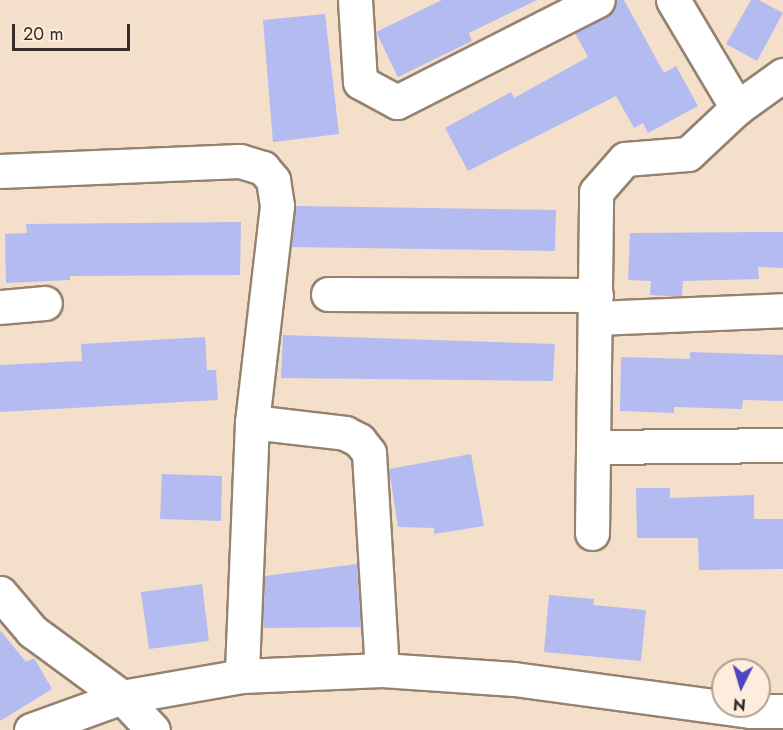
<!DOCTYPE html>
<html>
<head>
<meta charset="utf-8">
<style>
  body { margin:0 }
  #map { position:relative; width:783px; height:730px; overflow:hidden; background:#f4dfca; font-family:Jost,sans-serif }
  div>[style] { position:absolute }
  .building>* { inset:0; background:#b4bbf1 }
  .roads { filter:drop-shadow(2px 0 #95826f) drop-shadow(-2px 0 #95826f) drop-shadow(0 2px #95826f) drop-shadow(0 -2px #95826f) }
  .minor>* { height:33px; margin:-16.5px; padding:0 16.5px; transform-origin:16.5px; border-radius:16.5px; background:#fff }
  span { translate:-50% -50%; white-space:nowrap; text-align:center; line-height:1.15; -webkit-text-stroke:6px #feeddc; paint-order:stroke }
  .north { position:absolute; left:711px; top:658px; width:60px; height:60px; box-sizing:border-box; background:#feeddc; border:2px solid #aea193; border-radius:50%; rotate:185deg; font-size:16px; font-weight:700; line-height:24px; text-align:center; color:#362e26 }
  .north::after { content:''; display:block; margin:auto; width:21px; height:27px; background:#4c47be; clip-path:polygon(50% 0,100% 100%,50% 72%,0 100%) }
  .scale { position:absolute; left:12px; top:24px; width:118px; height:27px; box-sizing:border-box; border:3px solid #362e26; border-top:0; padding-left:8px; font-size:18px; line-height:21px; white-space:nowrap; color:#362e26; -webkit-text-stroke:4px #feeddc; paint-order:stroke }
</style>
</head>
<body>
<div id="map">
  <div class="building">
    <div style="clip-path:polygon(442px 0,537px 0,469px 33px,472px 41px,398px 77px,376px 32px)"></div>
    <div style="clip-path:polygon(617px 0,624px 0,664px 73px,676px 66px,698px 106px,648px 133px,643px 123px,634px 128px,616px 96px,468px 171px,445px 128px,511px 92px,514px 98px,588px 57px,575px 33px,607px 16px)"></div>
    <div style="clip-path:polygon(751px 0,759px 0,783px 13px,757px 61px,726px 44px)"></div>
    <div style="clip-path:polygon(325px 14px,339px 134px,273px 142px,263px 20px)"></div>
    <div style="clip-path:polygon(296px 206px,556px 210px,555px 251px,291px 247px)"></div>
    <div style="clip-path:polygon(241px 222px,240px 275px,70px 276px,70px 280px,6px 283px,5px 234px,27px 233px,26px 224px)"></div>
    <div style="clip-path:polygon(783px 232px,783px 268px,758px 267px,759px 279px,683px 281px,682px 296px,668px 296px,650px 295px,651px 281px,628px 280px,630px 233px)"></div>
    <div style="clip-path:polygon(283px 335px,555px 344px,553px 381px,281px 378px)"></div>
    <div style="clip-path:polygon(205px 337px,207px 370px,216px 370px,218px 400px,0 412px,0 365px,82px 361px,81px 344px)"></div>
    <div style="clip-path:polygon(690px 352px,783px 355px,783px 401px,743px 400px,742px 409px,674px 407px,674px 413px,620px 411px,621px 357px,690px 359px)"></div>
    <div style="clip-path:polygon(471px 454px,484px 526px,434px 534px,434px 528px,398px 527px,389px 469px)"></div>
    <div style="clip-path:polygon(162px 474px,222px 476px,221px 521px,160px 519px)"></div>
    <div style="clip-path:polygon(636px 488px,670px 488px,670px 498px,754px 495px,754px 519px,783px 519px,783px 569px,699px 570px,698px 538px,637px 538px)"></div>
    <div style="clip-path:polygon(357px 564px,361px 627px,263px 628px,265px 576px)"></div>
    <div style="clip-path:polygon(202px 584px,209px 641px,149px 649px,141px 592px)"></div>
    <div style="clip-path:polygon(549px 595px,594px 599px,593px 605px,646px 610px,641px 661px,544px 652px)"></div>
    <div style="clip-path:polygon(0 630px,26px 662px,34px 658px,52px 689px,0 721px)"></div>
  </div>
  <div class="roads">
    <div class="minor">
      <div style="left:355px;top:0;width:82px;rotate:86.5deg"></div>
      <div style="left:360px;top:82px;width:42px;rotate:28.4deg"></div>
      <div style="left:397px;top:102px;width:225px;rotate:-26.9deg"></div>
      <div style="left:673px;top:0;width:126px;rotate:59.3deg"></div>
      <div style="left:0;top:171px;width:240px;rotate:-2.4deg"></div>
      <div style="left:240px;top:161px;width:24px;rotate:17deg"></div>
      <div style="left:263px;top:168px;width:16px;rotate:50deg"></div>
      <div style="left:273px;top:180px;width:26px;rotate:81deg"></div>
      <div style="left:277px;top:206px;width:217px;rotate:96.6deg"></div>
      <div style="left:252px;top:422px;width:254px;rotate:92.3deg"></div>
      <div style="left:328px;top:294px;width:268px;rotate:0.2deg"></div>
      <div style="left:0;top:307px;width:45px;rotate:-5.1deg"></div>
      <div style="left:596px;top:318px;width:187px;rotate:-2.4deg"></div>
      <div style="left:252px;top:422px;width:94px;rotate:6.7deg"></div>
      <div style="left:345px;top:433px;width:16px;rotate:27deg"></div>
      <div style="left:359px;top:440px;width:16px;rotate:52deg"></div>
      <div style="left:369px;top:453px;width:217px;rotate:86.6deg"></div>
      <div style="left:596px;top:447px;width:187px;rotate:-0.6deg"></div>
      <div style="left:592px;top:533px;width:341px;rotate:-89.3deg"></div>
      <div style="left:596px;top:192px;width:44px;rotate:-48.7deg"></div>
      <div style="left:625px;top:159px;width:63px;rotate:-4.5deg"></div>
      <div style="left:688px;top:154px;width:67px;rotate:-43.2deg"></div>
      <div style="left:737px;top:108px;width:57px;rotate:-35.7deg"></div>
      <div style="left:0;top:593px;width:50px;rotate:49.9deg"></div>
      <div style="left:32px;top:631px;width:112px;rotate:36.3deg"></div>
      <div style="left:122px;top:697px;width:45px;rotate:46.8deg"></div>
      <div style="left:31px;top:730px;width:97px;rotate:-19.9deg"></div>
      <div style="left:122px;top:697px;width:122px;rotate:-9.9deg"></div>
      <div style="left:242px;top:676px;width:140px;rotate:-2.5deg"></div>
      <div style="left:382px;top:670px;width:132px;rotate:3.9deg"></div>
      <div style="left:514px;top:679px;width:238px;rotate:7.7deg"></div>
      <div style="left:750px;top:711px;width:33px"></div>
    </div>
  </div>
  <div class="north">N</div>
  <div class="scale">20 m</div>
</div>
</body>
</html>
